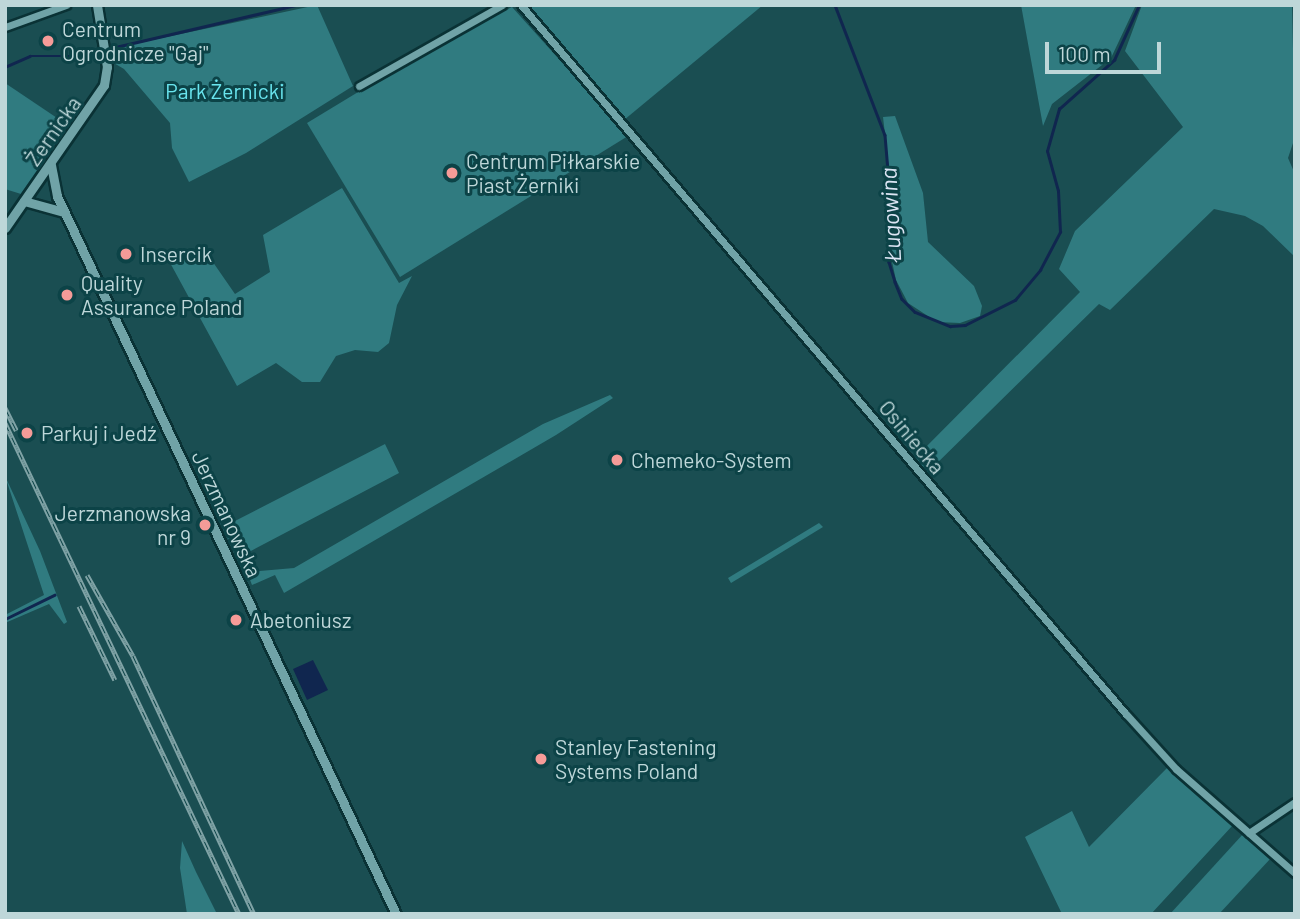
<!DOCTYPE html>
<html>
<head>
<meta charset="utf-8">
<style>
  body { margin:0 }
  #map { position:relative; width:1300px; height:919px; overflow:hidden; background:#1a4e52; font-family:Barlow,sans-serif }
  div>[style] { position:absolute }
  .green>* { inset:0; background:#307b80 }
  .water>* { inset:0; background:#10264f }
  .stream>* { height:2.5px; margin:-1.25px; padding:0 1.25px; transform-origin:1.25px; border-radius:1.25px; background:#10264f }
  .roads { filter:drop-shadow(2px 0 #0a3235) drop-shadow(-2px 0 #0a3235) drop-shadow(0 2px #0a3235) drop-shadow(0 -2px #0a3235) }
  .minor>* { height:7px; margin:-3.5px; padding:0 3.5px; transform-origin:3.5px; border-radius:3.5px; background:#70a3a7 }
  .tertiary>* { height:9px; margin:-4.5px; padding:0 4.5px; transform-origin:4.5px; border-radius:4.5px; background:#70a3a7 }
  .rail>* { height:5px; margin-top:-2.5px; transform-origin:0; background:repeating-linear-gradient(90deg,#0c4347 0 8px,#80a3a6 0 16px); box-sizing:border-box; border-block:2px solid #80a3a6 }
  .dots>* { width:19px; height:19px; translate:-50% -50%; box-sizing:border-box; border:4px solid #0c4347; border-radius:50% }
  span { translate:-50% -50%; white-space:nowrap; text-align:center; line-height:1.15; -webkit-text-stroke:6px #0c4347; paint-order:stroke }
  .poi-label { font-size:21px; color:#bed7d9 }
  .left { translate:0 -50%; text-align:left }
  .right { translate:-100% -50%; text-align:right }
  .park-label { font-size:21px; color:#69e5ee }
  .street-label { font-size:21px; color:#bed7d9 }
  .water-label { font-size:23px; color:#dce5f4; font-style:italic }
  .frame { position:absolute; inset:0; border:7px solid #bed7d9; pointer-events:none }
  .scale { position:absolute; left:1045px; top:42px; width:116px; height:32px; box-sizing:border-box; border:4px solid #bed7d9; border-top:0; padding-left:9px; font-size:21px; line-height:24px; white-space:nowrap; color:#bed7d9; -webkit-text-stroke:5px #0c4347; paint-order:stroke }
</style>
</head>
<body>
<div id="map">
  <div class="green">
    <div style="clip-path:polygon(317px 5px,353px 86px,246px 153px,189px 182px,172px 148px,170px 123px,124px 69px,112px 62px,110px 49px)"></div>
    <div style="clip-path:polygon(528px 5px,763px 5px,624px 120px)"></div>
    <div style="clip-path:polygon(1021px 5px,1136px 5px,1111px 58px,1052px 104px,1043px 126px)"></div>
    <div style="clip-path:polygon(1142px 5px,1292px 5px,1295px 137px,1288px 158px,1295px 174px,1295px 257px,1263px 226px,1245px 216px,1214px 209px,1110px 310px,1099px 304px,926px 474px,914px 459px,1080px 292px,1059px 269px,1075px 231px,1183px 127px,1125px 51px)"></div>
    <div style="clip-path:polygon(512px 7px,628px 136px,400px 277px,307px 123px,406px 63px)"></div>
    <div style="clip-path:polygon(5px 83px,69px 126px,21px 194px,5px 189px)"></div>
    <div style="clip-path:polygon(895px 116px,923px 193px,928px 242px,974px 286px,982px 306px,980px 316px,960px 323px,937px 322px,908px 303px,896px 280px,891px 257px,894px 213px,883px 117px)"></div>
    <div style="clip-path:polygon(342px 188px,399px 283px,412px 276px,397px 305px,389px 343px,378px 352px,355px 350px,336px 356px,320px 382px,302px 382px,276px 363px,237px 386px,168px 259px,208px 255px,235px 294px,270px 272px,263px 235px)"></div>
    <div style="clip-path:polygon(610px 395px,613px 398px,556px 435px,284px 593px,275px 575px,252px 585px,247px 572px,294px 568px,543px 424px)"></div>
    <div style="clip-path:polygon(385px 444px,399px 473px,249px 552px,228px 539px,214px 510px,222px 506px,233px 522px)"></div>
    <div style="clip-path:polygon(5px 476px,40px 551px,67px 622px,64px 624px,49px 604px,5px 623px,5px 615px,44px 595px)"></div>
    <div style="clip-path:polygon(819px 523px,823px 527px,731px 583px,728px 578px)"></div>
    <div style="clip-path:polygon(1167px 768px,1233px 825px,1151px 914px,1062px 914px,1025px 837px,1072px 811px,1089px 847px)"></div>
    <div style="clip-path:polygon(1244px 833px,1271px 858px,1219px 914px,1170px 914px)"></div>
    <div style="clip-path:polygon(182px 841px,196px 872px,217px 914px,187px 914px,180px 868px)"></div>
  </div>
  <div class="water">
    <div style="clip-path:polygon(313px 660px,328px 690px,307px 700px,293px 669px)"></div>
  </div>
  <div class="stream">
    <div style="left:835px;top:5px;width:139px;rotate:69deg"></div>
    <div style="left:885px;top:135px;width:84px;rotate:85.2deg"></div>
    <div style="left:892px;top:219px;width:43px;rotate:94deg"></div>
    <div style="left:889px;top:262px;width:21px;rotate:73deg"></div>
    <div style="left:895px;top:282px;width:18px;rotate:68deg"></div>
    <div style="left:902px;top:299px;width:18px;rotate:45deg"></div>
    <div style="left:915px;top:312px;width:38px;rotate:22deg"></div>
    <div style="left:950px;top:326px;width:15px;rotate:-4deg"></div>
    <div style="left:965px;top:325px;width:56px;rotate:-26.6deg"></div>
    <div style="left:1015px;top:300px;width:39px;rotate:-50deg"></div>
    <div style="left:1040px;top:270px;width:43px;rotate:-62.2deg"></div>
    <div style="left:1060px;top:232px;width:41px;rotate:-92.8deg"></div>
    <div style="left:1058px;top:191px;width:41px;rotate:-105.4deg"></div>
    <div style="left:1047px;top:151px;width:44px;rotate:-74.1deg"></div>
    <div style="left:1059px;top:109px;width:74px;rotate:-41.7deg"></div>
    <div style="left:1114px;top:60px;width:60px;rotate:-65.6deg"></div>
    <div style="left:5px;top:67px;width:27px;rotate:-24deg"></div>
    <div style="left:30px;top:56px;width:47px"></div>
    <div style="left:77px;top:56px;width:225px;rotate:-13.1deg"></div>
    <div style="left:1295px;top:507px;width:92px;rotate:90deg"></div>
    <div style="left:5px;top:619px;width:55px;rotate:-26.1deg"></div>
  </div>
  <div class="roads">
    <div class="minor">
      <div style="left:521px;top:5px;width:932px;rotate:49.53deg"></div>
      <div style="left:1126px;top:714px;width:74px;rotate:47.7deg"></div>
      <div style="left:1176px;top:769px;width:158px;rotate:41.2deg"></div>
      <div style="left:5px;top:27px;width:65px;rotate:-19.8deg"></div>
      <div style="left:359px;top:86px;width:164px;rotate:-29.5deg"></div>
      <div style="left:1249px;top:833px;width:55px;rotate:-34deg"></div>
    </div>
    <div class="tertiary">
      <div style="left:51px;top:165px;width:32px;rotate:79deg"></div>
      <div style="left:57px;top:196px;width:794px;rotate:64.73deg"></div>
      <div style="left:24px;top:201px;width:41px;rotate:15.4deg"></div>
      <div style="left:5px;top:228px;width:174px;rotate:-55.3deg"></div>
      <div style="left:104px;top:85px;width:18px;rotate:-81deg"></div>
      <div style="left:107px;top:67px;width:63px;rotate:-99.2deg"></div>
    </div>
  </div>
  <div class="rail">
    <div style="left:5px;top:408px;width:25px;rotate:63deg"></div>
    <div style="left:5px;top:423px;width:544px;rotate:64.52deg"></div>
    <div style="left:87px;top:575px;width:93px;rotate:60.4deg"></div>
    <div style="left:133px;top:656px;width:285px;rotate:64.9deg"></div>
    <div style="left:79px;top:606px;width:82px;rotate:64.1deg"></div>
  </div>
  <div class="dots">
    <div style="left:48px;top:41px;background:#f59b98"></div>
    <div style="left:452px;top:173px;background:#f59b98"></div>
    <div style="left:126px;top:254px;background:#f59b98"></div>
    <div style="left:67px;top:295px;background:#f59b98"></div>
    <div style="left:27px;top:433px;background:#f59b98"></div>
    <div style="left:617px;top:460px;background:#f59b98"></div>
    <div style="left:205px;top:525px;background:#f59b98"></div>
    <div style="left:236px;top:620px;background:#f59b98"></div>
    <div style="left:541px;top:759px;background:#f59b98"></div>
  </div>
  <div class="poi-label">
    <span class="left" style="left:62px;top:41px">Centrum<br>Ogrodnicze "Gaj"</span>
    <span class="left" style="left:466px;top:173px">Centrum Piłkarskie<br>Piast Żerniki</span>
    <span class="left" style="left:140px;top:254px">Insercik</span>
    <span class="left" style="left:81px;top:295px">Quality<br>Assurance Poland</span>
    <span class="left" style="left:41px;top:433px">Parkuj i Jedź</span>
    <span class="left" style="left:631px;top:460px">Chemeko-System</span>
    <span class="right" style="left:191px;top:525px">Jerzmanowska<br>nr 9</span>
    <span class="left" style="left:250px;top:620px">Abetoniusz</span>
    <span class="left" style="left:555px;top:759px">Stanley Fastening<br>Systems Poland</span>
  </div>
  <div class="park-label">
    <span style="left:225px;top:91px">Park Żernicki</span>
  </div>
  <div class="street-label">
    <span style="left:53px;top:131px;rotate:-55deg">Żernicka</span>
    <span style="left:912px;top:437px;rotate:50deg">Osiniecka</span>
    <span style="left:227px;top:514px;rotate:65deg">Jerzmanowska</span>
  </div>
  <div class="water-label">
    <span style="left:890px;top:215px;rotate:-93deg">Ługowina</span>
  </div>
  <div class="frame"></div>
  <div class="scale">100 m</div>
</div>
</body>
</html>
